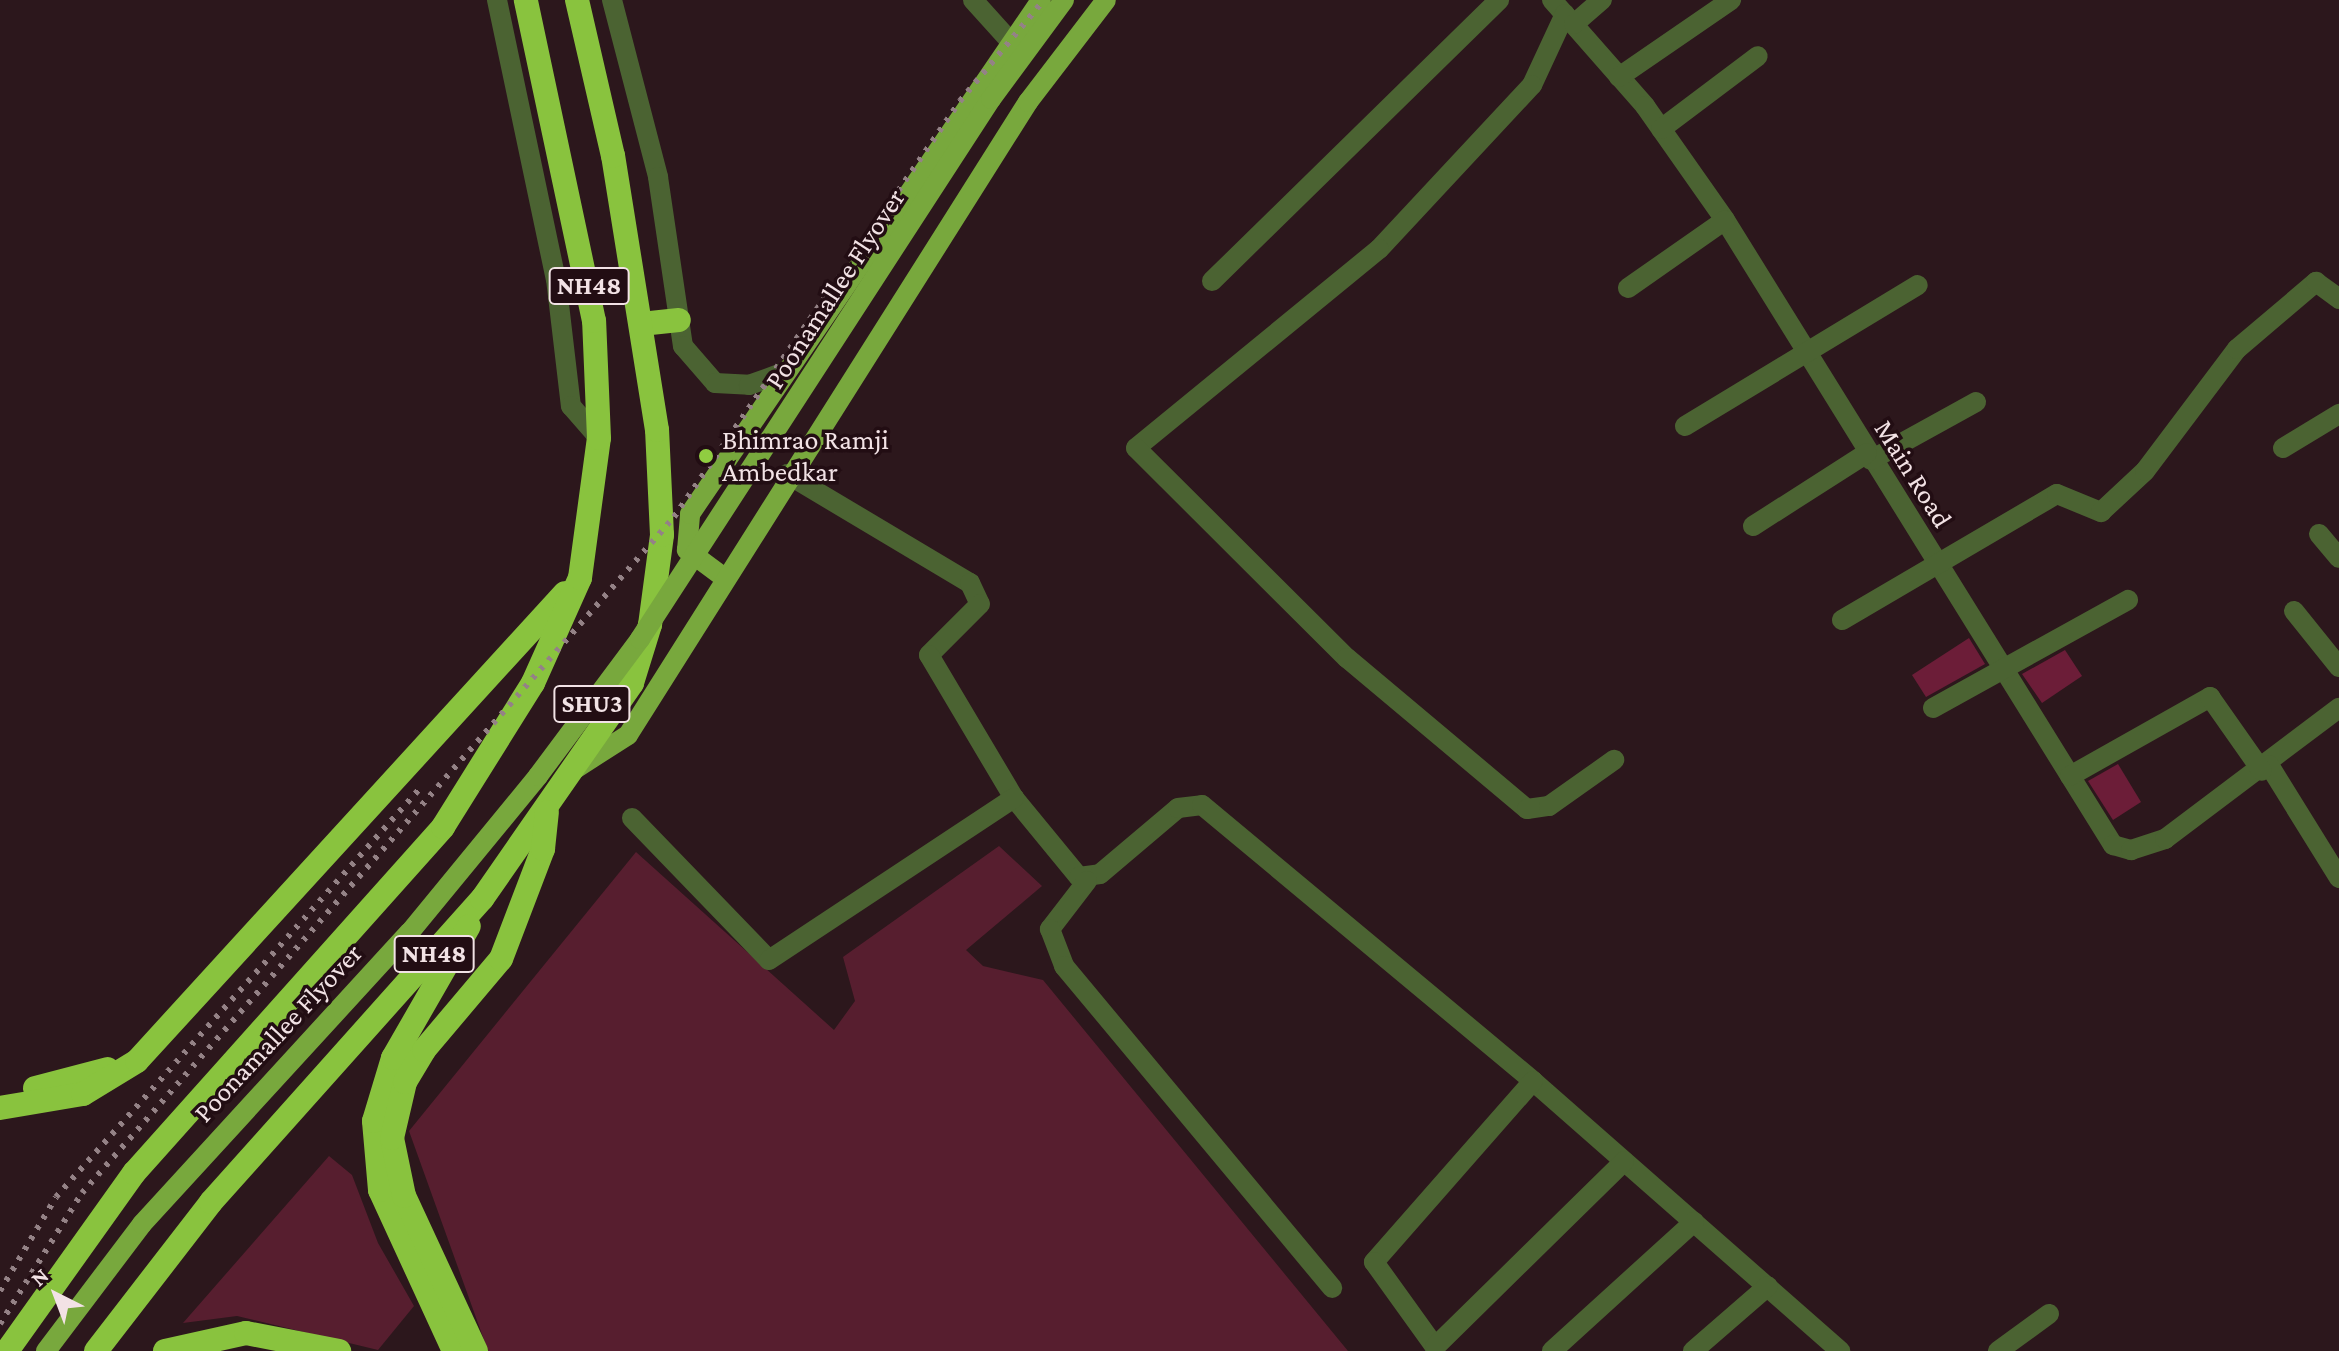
<!DOCTYPE html>
<html>
<head>
<meta charset="utf-8">
<style>
  body { margin:0 }
  #map { position:relative; width:2339px; height:1351px; overflow:hidden; background:#2c171c; font-family:"Crimson Pro",serif }
  div>[style] { position:absolute }
  .green>* { inset:0; background:#571e2f }
  .building>* { inset:0; background:#6c1d38 }
  .minor>* { height:20px; margin:-10px; padding:0 10px; transform-origin:10px; border-radius:10px; background:#4b6332 }
  .major>* { height:20px; margin:-10px; padding:0 10px; transform-origin:10px; border-radius:10px; background:#78a83d }
  .highway>* { height:24px; margin:-12px; padding:0 12px; transform-origin:12px; border-radius:12px; background:#89c33e }
  .rail>* { height:6px; margin-top:-3px; transform-origin:0; background:repeating-linear-gradient(90deg,#948286 0 4px,transparent 0 12px) }
  .major-bridge>* { height:20px; margin:-10px; padding:0 10px; transform-origin:10px; border-radius:10px; background:#78a83d }
  .dots>* { width:22px; height:22px; translate:-50% -50%; box-sizing:border-box; border:4px solid #220d13; border-radius:50% }
  span { translate:-50% -50%; white-space:nowrap; text-align:center; line-height:1.15; -webkit-text-stroke:7px #220d13; paint-order:stroke }
  .shield-label span { padding:2px 6px; background:#220d13; border:2px solid; border-radius:6px; -webkit-text-stroke-width:0 }
  .shield-label { font-size:26px; color:#f2e2e5; font-weight:700 }
  .street-label { font-size:28px; color:#f2e2e5 }
  .poi-label { font-size:28px; color:#f2e2e5 }
  .left { translate:0 -50%; text-align:left }
  .north { position:absolute; left:16px; top:1255px; width:80px; height:80px; -webkit-text-stroke:6px #220d13; paint-order:stroke; rotate:318deg; font-size:22px; font-weight:700; line-height:32px; text-align:center; color:#f2e2e5 }
  .north::after { content:''; display:block; margin:auto; width:28px; height:36px; background:#f2e2e5; clip-path:polygon(50% 0,100% 100%,50% 72%,0 100%) }
</style>
</head>
<body>
<div id="map">
  <div class="green">
    <div style="clip-path:polygon(999px 846px,1042px 886px,966px 950px,983px 966px,1043px 980px,1348px 1351px,488px 1351px,409px 1131px,636px 852px,834px 1030px,855px 1001px,843px 957px)"></div>
    <div style="clip-path:polygon(329px 1156px,352px 1175px,378px 1243px,414px 1306px,378px 1350px,237px 1316px,183px 1323px)"></div>
  </div>
  <div class="building">
    <div style="clip-path:polygon(1969px 638px,1985px 664px,1926px 697px,1912px 675px)"></div>
    <div style="clip-path:polygon(2065px 650px,2082px 676px,2042px 703px,2022px 674px)"></div>
    <div style="clip-path:polygon(2118px 764px,2141px 802px,2113px 820px,2088px 781px)"></div>
  </div>
  <div class="minor">
    <div style="left:497px;top:0;width:285px;rotate:78.1deg"></div>
    <div style="left:556px;top:279px;width:128px;rotate:83.3deg"></div>
    <div style="left:571px;top:406px;width:43px;rotate:48.8deg"></div>
    <div style="left:612px;top:0;width:183px;rotate:75.4deg"></div>
    <div style="left:658px;top:177px;width:171px;rotate:81.6deg"></div>
    <div style="left:683px;top:346px;width:49px;rotate:49.1deg"></div>
    <div style="left:715px;top:383px;width:34px;rotate:3deg"></div>
    <div style="left:749px;top:385px;width:33px;rotate:-20deg"></div>
    <div style="left:973px;top:0;width:57px;rotate:47.9deg"></div>
    <div style="left:1552px;top:0;width:141px;rotate:48.7deg"></div>
    <div style="left:1645px;top:106px;width:139px;rotate:54.9deg"></div>
    <div style="left:1725px;top:220px;width:736px;rotate:58.17deg"></div>
    <div style="left:2113px;top:845px;width:19px;rotate:16deg"></div>
    <div style="left:2131px;top:850px;width:36px;rotate:-18deg"></div>
    <div style="left:2165px;top:839px;width:218px;rotate:-37deg"></div>
    <div style="left:1565px;top:14px;width:78px;rotate:114.9deg"></div>
    <div style="left:1532px;top:85px;width:224px;rotate:133deg"></div>
    <div style="left:1379px;top:249px;width:314px;rotate:140.7deg"></div>
    <div style="left:1136px;top:448px;width:298px;rotate:44.9deg"></div>
    <div style="left:1347px;top:658px;width:235px;rotate:40deg"></div>
    <div style="left:1527px;top:809px;width:22px;rotate:-8deg"></div>
    <div style="left:1549px;top:806px;width:80px;rotate:-35.3deg"></div>
    <div style="left:1574px;top:24px;width:37px;rotate:-41deg"></div>
    <div style="left:1619px;top:77px;width:136px;rotate:-34.5deg"></div>
    <div style="left:1661px;top:129px;width:121px;rotate:-37deg"></div>
    <div style="left:1212px;top:281px;width:402px;rotate:-44.4deg"></div>
    <div style="left:1628px;top:288px;width:118px;rotate:-35deg"></div>
    <div style="left:1685px;top:426px;width:272px;rotate:-31.2deg"></div>
    <div style="left:2283px;top:448px;width:66px;rotate:-31.3deg"></div>
    <div style="left:1871px;top:460px;width:120px;rotate:-28.9deg"></div>
    <div style="left:787px;top:474px;width:213px;rotate:30.8deg"></div>
    <div style="left:970px;top:583px;width:23px;rotate:65deg"></div>
    <div style="left:980px;top:604px;width:72px;rotate:135deg"></div>
    <div style="left:929px;top:655px;width:166px;rotate:59.3deg"></div>
    <div style="left:1014px;top:798px;width:102px;rotate:50.6deg"></div>
    <div style="left:1079px;top:877px;width:21px;rotate:-8deg"></div>
    <div style="left:1100px;top:874px;width:102px;rotate:-40.2deg"></div>
    <div style="left:1178px;top:808px;width:24px;rotate:-7deg"></div>
    <div style="left:1202px;top:805px;width:431px;rotate:39.8deg"></div>
    <div style="left:1533px;top:1081px;width:409px;rotate:41.3deg"></div>
    <div style="left:1753px;top:526px;width:135px;rotate:-32.6deg"></div>
    <div style="left:2319px;top:534px;width:31px;rotate:50deg"></div>
    <div style="left:2294px;top:611px;width:72px;rotate:51.2deg"></div>
    <div style="left:1842px;top:620px;width:249px;rotate:-30.4deg"></div>
    <div style="left:2057px;top:494px;width:48px;rotate:22.2deg"></div>
    <div style="left:2101px;top:512px;width:60px;rotate:-43deg"></div>
    <div style="left:2145px;top:471px;width:153px;rotate:-53deg"></div>
    <div style="left:2237px;top:349px;width:104px;rotate:-40.3deg"></div>
    <div style="left:2316px;top:282px;width:29px;rotate:36deg"></div>
    <div style="left:1933px;top:708px;width:223px;rotate:-29deg"></div>
    <div style="left:2269px;top:765px;width:133px;rotate:58.2deg"></div>
    <div style="left:2070px;top:776px;width:161px;rotate:-29.4deg"></div>
    <div style="left:2210px;top:697px;width:90px;rotate:54.9deg"></div>
    <div style="left:632px;top:818px;width:197px;rotate:46deg"></div>
    <div style="left:769px;top:960px;width:294px;rotate:-33.5deg"></div>
    <div style="left:1087px;top:881px;width:61px;rotate:127.6deg"></div>
    <div style="left:1050px;top:929px;width:40px;rotate:69deg"></div>
    <div style="left:1064px;top:966px;width:419px;rotate:50.2deg"></div>
    <div style="left:1533px;top:1081px;width:241px;rotate:131.3deg"></div>
    <div style="left:1374px;top:1262px;width:105px;rotate:54.3deg"></div>
    <div style="left:1435px;top:1347px;width:265px;rotate:-44.5deg"></div>
    <div style="left:1552px;top:1351px;width:192px;rotate:-42.3deg"></div>
    <div style="left:1693px;top:1351px;width:99px;rotate:-40.9deg"></div>
    <div style="left:1998px;top:1351px;width:63px;rotate:-36deg"></div>
  </div>
  <div class="major">
    <div style="left:722px;top:576px;width:44px;rotate:-143.4deg"></div>
    <div style="left:687px;top:550px;width:36px;rotate:-85deg"></div>
    <div style="left:690px;top:514px;width:622px;rotate:-55.67deg"></div>
    <div style="left:575px;top:769px;width:63px;rotate:-32.7deg"></div>
    <div style="left:628px;top:735px;width:749px;rotate:-57.71deg"></div>
    <div style="left:1028px;top:102px;width:128px;rotate:-52.6deg"></div>
  </div>
  <div class="highway">
    <div style="left:641px;top:324px;width:38px;rotate:-6deg"></div>
    <div style="left:35px;top:1088px;width:75px;rotate:-14.6deg"></div>
    <div style="left:0;top:1108px;width:84px;rotate:-9.6deg"></div>
    <div style="left:83px;top:1094px;width:63px;rotate:-31.4deg"></div>
    <div style="left:137px;top:1061px;width:634px;rotate:-47.56deg"></div>
    <div style="left:7px;top:1351px;width:219px;rotate:-54.5deg"></div>
    <div style="left:134px;top:1173px;width:464px;rotate:-48.2deg"></div>
    <div style="left:443px;top:827px;width:170px;rotate:-58deg"></div>
    <div style="left:533px;top:683px;width:115px;rotate:-65.9deg"></div>
    <div style="left:580px;top:578px;width:141px;rotate:-82.3deg"></div>
    <div style="left:599px;top:438px;width:117px;rotate:-92.4deg"></div>
    <div style="left:594px;top:321px;width:328px;rotate:-102deg"></div>
    <div style="left:96px;top:1351px;width:188px;rotate:-52.3deg"></div>
    <div style="left:211px;top:1202px;width:407px;rotate:-48.2deg"></div>
    <div style="left:482px;top:899px;width:263px;rotate:-55.2deg"></div>
    <div style="left:632px;top:683px;width:61px;rotate:-72.8deg"></div>
    <div style="left:650px;top:625px;width:91px;rotate:-82.4deg"></div>
    <div style="left:662px;top:535px;width:105px;rotate:-92.7deg"></div>
    <div style="left:657px;top:430px;width:278px;rotate:-99.1deg"></div>
    <div style="left:613px;top:156px;width:160px;rotate:-103deg"></div>
    <div style="left:165px;top:1351px;width:83px;rotate:-12.5deg"></div>
    <div style="left:246px;top:1333px;width:95px;rotate:11deg"></div>
    <div style="left:454px;top:1351px;width:177px;rotate:-114.7deg"></div>
    <div style="left:380px;top:1190px;width:69px;rotate:-95deg"></div>
    <div style="left:374px;top:1121px;width:66px;rotate:-73.2deg"></div>
    <div style="left:393px;top:1058px;width:152px;rotate:-60.1deg"></div>
    <div style="left:476px;top:1351px;width:171px;rotate:-114.9deg"></div>
    <div style="left:404px;top:1196px;width:59px;rotate:-101.7deg"></div>
    <div style="left:392px;top:1138px;width:57px;rotate:-76.9deg"></div>
    <div style="left:405px;top:1082px;width:37px;rotate:-59deg"></div>
    <div style="left:424px;top:1050px;width:119px;rotate:-49.8deg"></div>
    <div style="left:501px;top:959px;width:118px;rotate:-69.1deg"></div>
    <div style="left:543px;top:849px;width:37px;rotate:-84deg"></div>
  </div>
  <div class="rail">
    <div style="left:0;top:1291px;width:109px;rotate:-59.2deg"></div>
    <div style="left:56px;top:1197px;width:550px;rotate:-48.31deg"></div>
    <div style="left:0;top:1324px;width:155px;rotate:-58deg"></div>
    <div style="left:82px;top:1193px;width:899px;rotate:-48.79deg"></div>
    <div style="left:674px;top:517px;width:505px;rotate:-55.49deg"></div>
    <div style="left:960px;top:101px;width:131px;rotate:-50.3deg"></div>
  </div>
  <div class="major-bridge">
    <div style="left:46px;top:1351px;width:159px;rotate:-52.9deg"></div>
    <div style="left:142px;top:1224px;width:396px;rotate:-47.5deg"></div>
    <div style="left:410px;top:932px;width:202px;rotate:-50.6deg"></div>
    <div style="left:538px;top:776px;width:171px;rotate:-53.3deg"></div>
    <div style="left:640px;top:639px;width:644px;rotate:-56.98deg"></div>
    <div style="left:991px;top:99px;width:123px;rotate:-53.6deg"></div>
  </div>
  <div class="dots">
    <div style="left:706px;top:456px;background:#90cd41"></div>
  </div>
  <div class="shield-label">
    <span style="left:589px;top:286px">NH48</span>
    <span style="left:592px;top:704px">SHU3</span>
    <span style="left:434px;top:954px">NH48</span>
  </div>
  <div class="street-label">
    <span style="left:835px;top:289px;rotate:-57deg">Poonamallee Flyover</span>
    <span style="left:1913px;top:474px;rotate:58deg">Main Road</span>
    <span style="left:278px;top:1033px;rotate:-47deg">Poonamallee Flyover</span>
  </div>
  <div class="poi-label">
    <span class="left" style="left:722px;top:456px">Bhimrao Ramji<br>Ambedkar</span>
  </div>
  <div class="north">N</div>
</div>
</body>
</html>
